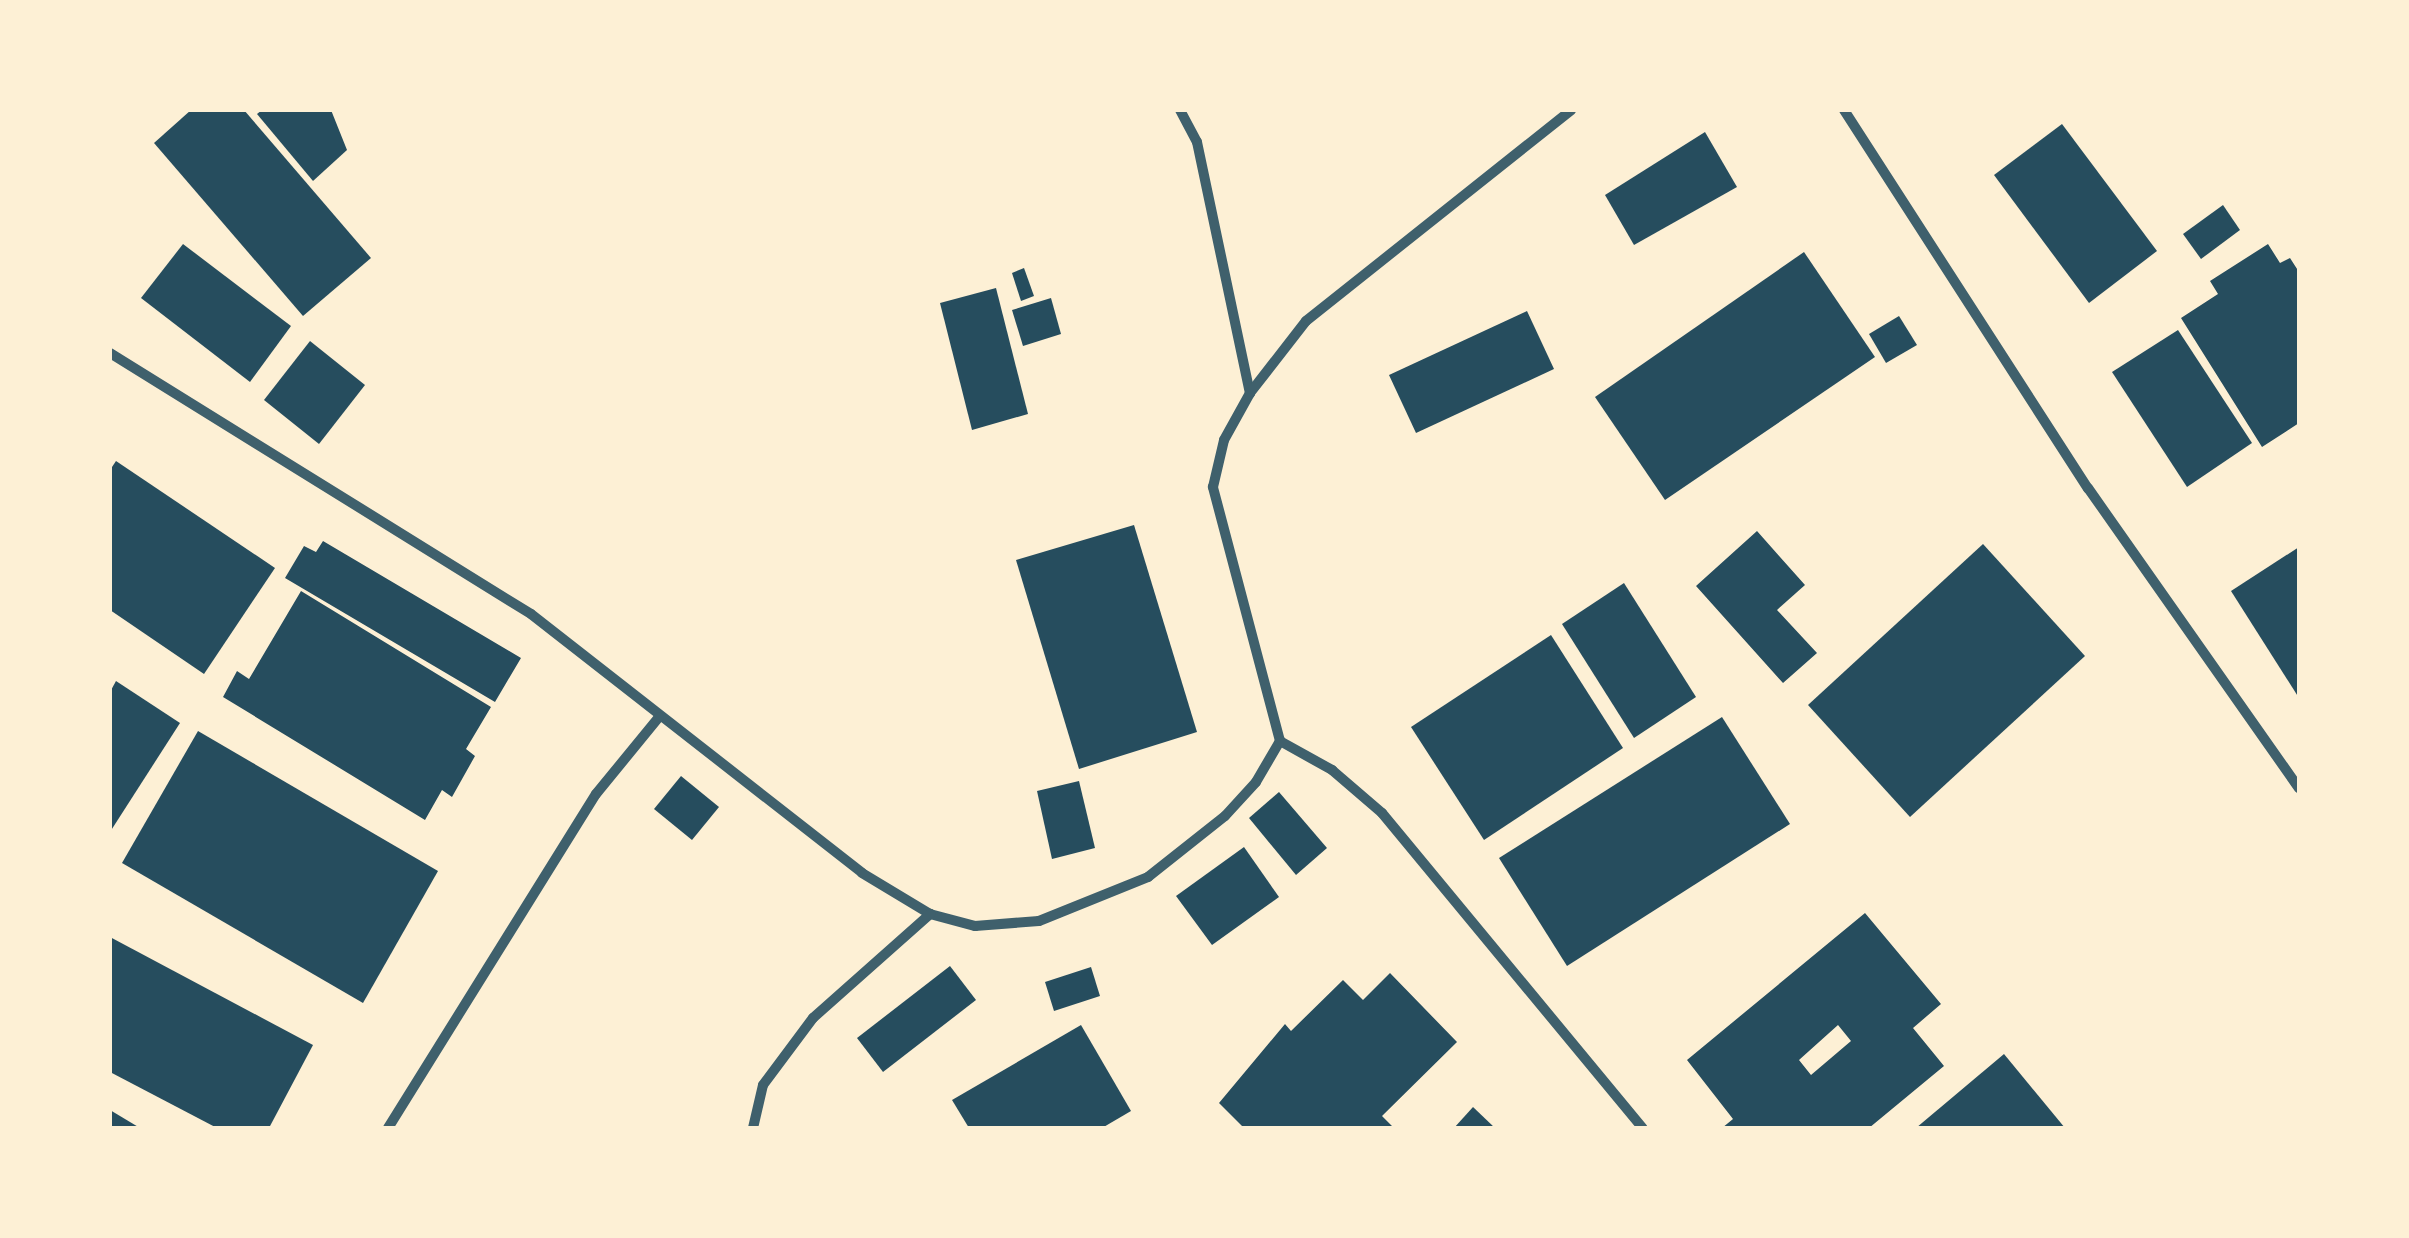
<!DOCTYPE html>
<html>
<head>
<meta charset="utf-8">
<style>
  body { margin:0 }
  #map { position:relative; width:2409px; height:1238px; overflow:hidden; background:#fdf0d5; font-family:Merriweather,serif }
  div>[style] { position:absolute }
  .building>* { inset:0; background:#264d5e }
  .minor>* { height:10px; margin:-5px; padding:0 5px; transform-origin:5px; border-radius:5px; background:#3f606c }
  span { translate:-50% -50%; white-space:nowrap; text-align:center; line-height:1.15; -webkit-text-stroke:10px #fdf0d5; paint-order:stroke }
  .frame { position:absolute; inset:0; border:112px solid #fdf0d5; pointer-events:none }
</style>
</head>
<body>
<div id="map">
  <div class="building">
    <div style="clip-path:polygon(191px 110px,244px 110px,371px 258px,303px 316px,154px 143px)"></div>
    <div style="clip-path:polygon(262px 110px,331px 110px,347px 150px,313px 181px,257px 114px)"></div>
    <div style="clip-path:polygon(2062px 124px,2157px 251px,2089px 303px,1994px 175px)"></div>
    <div style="clip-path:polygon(1705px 132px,1737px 187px,1634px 245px,1605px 195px)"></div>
    <div style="clip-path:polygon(2223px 205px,2240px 230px,2201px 259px,2183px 234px)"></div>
    <div style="clip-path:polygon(183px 244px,291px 326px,250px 382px,141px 298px)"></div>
    <div style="clip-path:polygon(2268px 244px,2280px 263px,2290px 258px,2299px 272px,2299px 423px,2262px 447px,2181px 318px,2218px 294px,2210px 281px)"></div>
    <div style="clip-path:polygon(1804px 252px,1875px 357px,1665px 500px,1595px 397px)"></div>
    <div style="clip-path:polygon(1024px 268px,1034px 296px,1021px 301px,1012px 273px)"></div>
    <div style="clip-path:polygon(996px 288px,1028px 414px,972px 430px,940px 303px)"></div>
    <div style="clip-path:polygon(1051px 298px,1061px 334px,1023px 346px,1012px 310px)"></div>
    <div style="clip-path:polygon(1527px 311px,1554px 369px,1416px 433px,1389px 375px)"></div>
    <div style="clip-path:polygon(1899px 316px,1917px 345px,1886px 363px,1869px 334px)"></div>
    <div style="clip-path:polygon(2178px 330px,2252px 443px,2187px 487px,2112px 372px)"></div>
    <div style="clip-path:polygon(310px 341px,365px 385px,319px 444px,264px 400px)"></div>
    <div style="clip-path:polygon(116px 461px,275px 568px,204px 674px,110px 610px,110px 470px)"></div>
    <div style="clip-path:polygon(1134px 525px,1197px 732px,1079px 769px,1016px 560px)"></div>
    <div style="clip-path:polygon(1757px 531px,1805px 585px,1777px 610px,1817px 653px,1783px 683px,1696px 586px)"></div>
    <div style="clip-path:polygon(323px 541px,521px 658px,495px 702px,285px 578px,304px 546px,316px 552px)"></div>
    <div style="clip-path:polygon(1983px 544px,2085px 656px,1910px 817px,1808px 705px)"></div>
    <div style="clip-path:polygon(2299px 547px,2299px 698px,2231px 591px)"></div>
    <div style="clip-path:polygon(1624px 583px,1696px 697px,1634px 738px,1562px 624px)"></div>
    <div style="clip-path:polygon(301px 591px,491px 707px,466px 749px,475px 756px,452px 797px,442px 790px,425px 820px,223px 697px,237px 671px,249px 679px)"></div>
    <div style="clip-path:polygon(1551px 635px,1623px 748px,1484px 840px,1411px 727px)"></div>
    <div style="clip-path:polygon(116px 681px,180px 723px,110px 832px,110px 692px)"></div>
    <div style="clip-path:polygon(1722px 717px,1790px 824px,1567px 966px,1499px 858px)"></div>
    <div style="clip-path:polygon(198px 731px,438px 871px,363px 1003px,122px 863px)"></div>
    <div style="clip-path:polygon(681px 776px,719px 807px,692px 840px,654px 809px)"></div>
    <div style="clip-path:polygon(1079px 781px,1095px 848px,1052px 859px,1037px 791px)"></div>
    <div style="clip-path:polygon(1279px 792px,1327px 848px,1296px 875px,1249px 818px)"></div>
    <div style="clip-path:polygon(1244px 847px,1279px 897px,1212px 945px,1176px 896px)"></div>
    <div style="clip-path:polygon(evenodd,1865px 913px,1941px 1004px,1913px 1028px,1944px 1066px,1869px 1128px,1722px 1128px,1733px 1119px,1687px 1060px,1865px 913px,1838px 1025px,1851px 1041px,1811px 1075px,1799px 1060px,1838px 1025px)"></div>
    <div style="clip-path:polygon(110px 937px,313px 1045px,269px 1128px,217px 1128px,110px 1072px)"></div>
    <div style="clip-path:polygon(950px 966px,976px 1000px,883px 1072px,857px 1038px)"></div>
    <div style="clip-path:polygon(1091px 967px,1100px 996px,1054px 1011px,1045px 982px)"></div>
    <div style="clip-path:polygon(1390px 973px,1457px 1042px,1382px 1116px,1394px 1128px,1244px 1128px,1219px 1103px,1285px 1024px,1291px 1031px,1343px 980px,1363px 1000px)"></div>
    <div style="clip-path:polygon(1081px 1025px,1131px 1111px,1102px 1128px,969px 1128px,952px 1100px)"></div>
    <div style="clip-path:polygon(2004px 1054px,2065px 1128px,1916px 1128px)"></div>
    <div style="clip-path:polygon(1473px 1107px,1495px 1128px,1454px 1128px)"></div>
    <div style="clip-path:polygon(110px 1110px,140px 1128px,110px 1128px)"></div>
  </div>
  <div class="minor">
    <div style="left:1180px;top:110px;width:36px;rotate:62deg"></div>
    <div style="left:1197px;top:142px;width:257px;rotate:78.1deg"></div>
    <div style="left:1844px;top:110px;width:450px;rotate:57.2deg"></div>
    <div style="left:2088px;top:488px;width:367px;rotate:54.9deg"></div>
    <div style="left:110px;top:353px;width:495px;rotate:31.8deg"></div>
    <div style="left:531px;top:614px;width:420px;rotate:38deg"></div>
    <div style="left:862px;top:873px;width:79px;rotate:31.1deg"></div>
    <div style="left:930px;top:914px;width:47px;rotate:14.9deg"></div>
    <div style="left:975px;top:926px;width:64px;rotate:-4.5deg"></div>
    <div style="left:1039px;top:921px;width:118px;rotate:-22deg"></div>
    <div style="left:1148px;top:877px;width:98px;rotate:-38.4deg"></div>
    <div style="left:1225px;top:816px;width:46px;rotate:-47.6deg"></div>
    <div style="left:1256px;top:782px;width:48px;rotate:-59.7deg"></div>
    <div style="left:1280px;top:741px;width:263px;rotate:-104.8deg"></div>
    <div style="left:1213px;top:487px;width:48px;rotate:-76.8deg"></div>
    <div style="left:1224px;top:440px;width:54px;rotate:-61deg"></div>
    <div style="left:1250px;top:393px;width:91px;rotate:-52.1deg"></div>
    <div style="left:1306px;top:321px;width:339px;rotate:-38.5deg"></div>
    <div style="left:1280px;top:741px;width:60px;rotate:29.1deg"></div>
    <div style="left:1332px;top:770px;width:66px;rotate:40.7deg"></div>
    <div style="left:1382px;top:813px;width:409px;rotate:50.4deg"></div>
    <div style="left:388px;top:1128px;width:393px;rotate:-58.1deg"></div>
    <div style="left:596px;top:794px;width:99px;rotate:-50.7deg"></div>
    <div style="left:753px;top:1128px;width:44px;rotate:-76.9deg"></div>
    <div style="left:763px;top:1085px;width:84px;rotate:-53.3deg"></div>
    <div style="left:813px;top:1018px;width:157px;rotate:-41.6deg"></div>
  </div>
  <div class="frame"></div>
</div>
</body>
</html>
